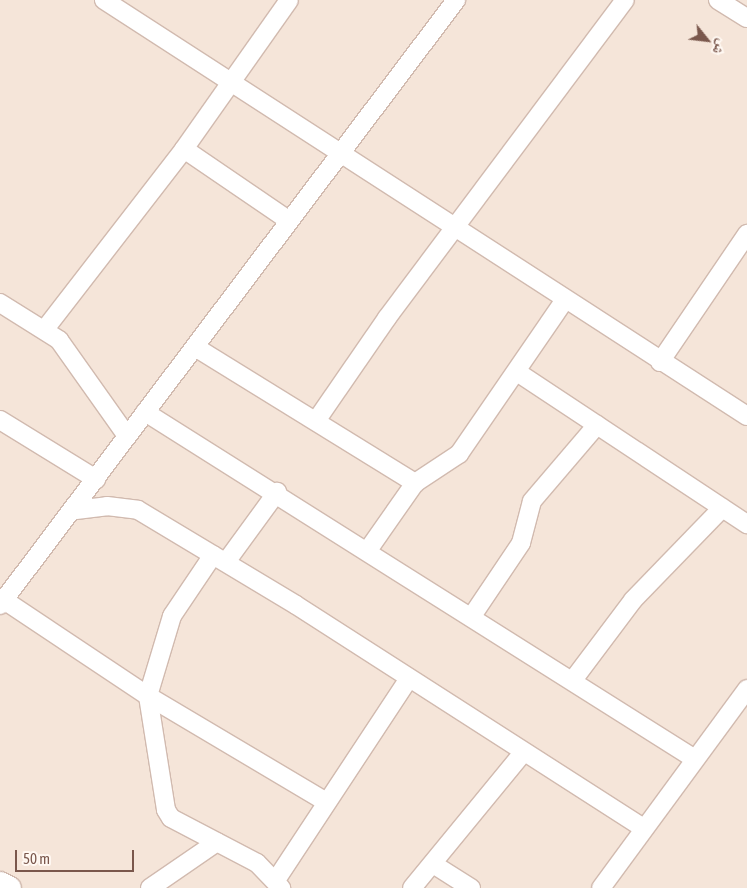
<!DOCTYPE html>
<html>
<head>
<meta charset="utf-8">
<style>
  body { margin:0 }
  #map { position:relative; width:747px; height:888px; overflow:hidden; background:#fdf4eb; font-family:"Asap Condensed","Noto Naskh Arabic",sans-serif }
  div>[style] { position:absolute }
  .residential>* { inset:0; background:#f5e5d9 }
  .roads { filter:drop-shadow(1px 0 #d1baaf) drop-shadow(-1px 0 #d1baaf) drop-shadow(0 1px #d1baaf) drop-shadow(0 -1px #d1baaf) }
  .street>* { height:18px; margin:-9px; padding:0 9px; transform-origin:9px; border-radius:9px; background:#fff }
  .secondary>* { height:25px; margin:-12.5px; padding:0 12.5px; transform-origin:12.5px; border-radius:12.5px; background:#fff }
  span { translate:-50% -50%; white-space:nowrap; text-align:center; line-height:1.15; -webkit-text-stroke:5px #fff8f2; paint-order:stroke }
  .north { position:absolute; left:682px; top:15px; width:50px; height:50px; -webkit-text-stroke:4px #fff8f2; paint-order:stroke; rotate:119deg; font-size:14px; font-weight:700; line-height:20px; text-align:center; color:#7a574c }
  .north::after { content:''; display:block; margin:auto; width:18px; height:22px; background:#7a574c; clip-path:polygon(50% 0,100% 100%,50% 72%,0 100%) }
  .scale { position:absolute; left:15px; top:850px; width:119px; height:22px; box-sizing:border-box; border:2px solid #7a574c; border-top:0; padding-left:6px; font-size:15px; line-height:18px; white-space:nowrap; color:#7a574c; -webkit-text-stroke:4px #fff8f2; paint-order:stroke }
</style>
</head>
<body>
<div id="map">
  <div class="residential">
    <div style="clip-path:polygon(0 0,747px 0,747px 888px,0 888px)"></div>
  </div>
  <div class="roads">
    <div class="street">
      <div style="left:104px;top:0;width:766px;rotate:32.9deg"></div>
      <div style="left:718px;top:0;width:34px;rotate:32deg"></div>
      <div style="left:184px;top:149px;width:126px;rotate:34.3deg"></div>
      <div style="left:0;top:303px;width:70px;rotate:32.1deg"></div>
      <div style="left:59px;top:340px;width:118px;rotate:54.7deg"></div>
      <div style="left:45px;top:329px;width:227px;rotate:-52.3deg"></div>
      <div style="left:184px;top:149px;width:182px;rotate:-54.8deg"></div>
      <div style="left:195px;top:347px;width:259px;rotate:31.7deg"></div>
      <div style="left:660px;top:362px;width:155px;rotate:-55.8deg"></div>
      <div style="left:517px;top:372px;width:276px;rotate:33.5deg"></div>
      <div style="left:145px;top:412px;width:650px;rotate:32.25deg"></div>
      <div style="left:0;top:420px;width:113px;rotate:31.6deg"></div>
      <div style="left:316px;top:421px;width:125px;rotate:-55.4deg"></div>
      <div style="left:387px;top:318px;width:397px;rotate:-53.2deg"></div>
      <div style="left:76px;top:510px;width:31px;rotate:-7deg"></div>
      <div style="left:107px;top:506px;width:31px;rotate:7deg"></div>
      <div style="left:138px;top:510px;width:184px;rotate:31deg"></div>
      <div style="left:296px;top:605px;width:413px;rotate:32.7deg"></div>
      <div style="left:368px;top:550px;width:82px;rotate:-55deg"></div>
      <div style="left:415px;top:483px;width:53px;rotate:-33.4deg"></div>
      <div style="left:459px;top:454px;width:187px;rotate:-55.5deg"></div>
      <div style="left:213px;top:555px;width:73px;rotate:123.9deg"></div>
      <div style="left:172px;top:616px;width:84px;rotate:106.7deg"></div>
      <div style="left:148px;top:696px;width:115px;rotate:81deg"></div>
      <div style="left:166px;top:810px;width:9px;rotate:58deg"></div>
      <div style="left:171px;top:818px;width:97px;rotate:27.6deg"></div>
      <div style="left:257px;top:863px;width:35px;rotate:46deg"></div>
      <div style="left:226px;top:562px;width:87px;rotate:-53.9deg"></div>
      <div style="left:4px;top:600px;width:173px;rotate:33.7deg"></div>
      <div style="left:148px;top:696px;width:206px;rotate:30.7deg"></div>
      <div style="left:0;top:605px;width:758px;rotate:-52.99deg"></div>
      <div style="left:472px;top:616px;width:88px;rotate:-56.1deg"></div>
      <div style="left:521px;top:543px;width:43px;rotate:-75.3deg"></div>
      <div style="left:532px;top:501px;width:100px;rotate:-49.5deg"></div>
      <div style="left:573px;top:680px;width:100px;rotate:-53.1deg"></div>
      <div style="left:633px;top:600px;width:128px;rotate:-45.9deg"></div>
      <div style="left:433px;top:864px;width:45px;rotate:32.3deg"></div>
      <div style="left:276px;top:880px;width:240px;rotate:-56.6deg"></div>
      <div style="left:150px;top:888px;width:81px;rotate:-34.5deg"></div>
      <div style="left:412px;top:888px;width:173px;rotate:-50.6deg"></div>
      <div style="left:601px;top:888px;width:247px;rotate:-53.7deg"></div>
    </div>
    <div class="secondary">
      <div style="left:0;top:884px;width:9px;rotate:27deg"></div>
    </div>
  </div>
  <div class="north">ش</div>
  <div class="scale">50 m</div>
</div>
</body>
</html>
